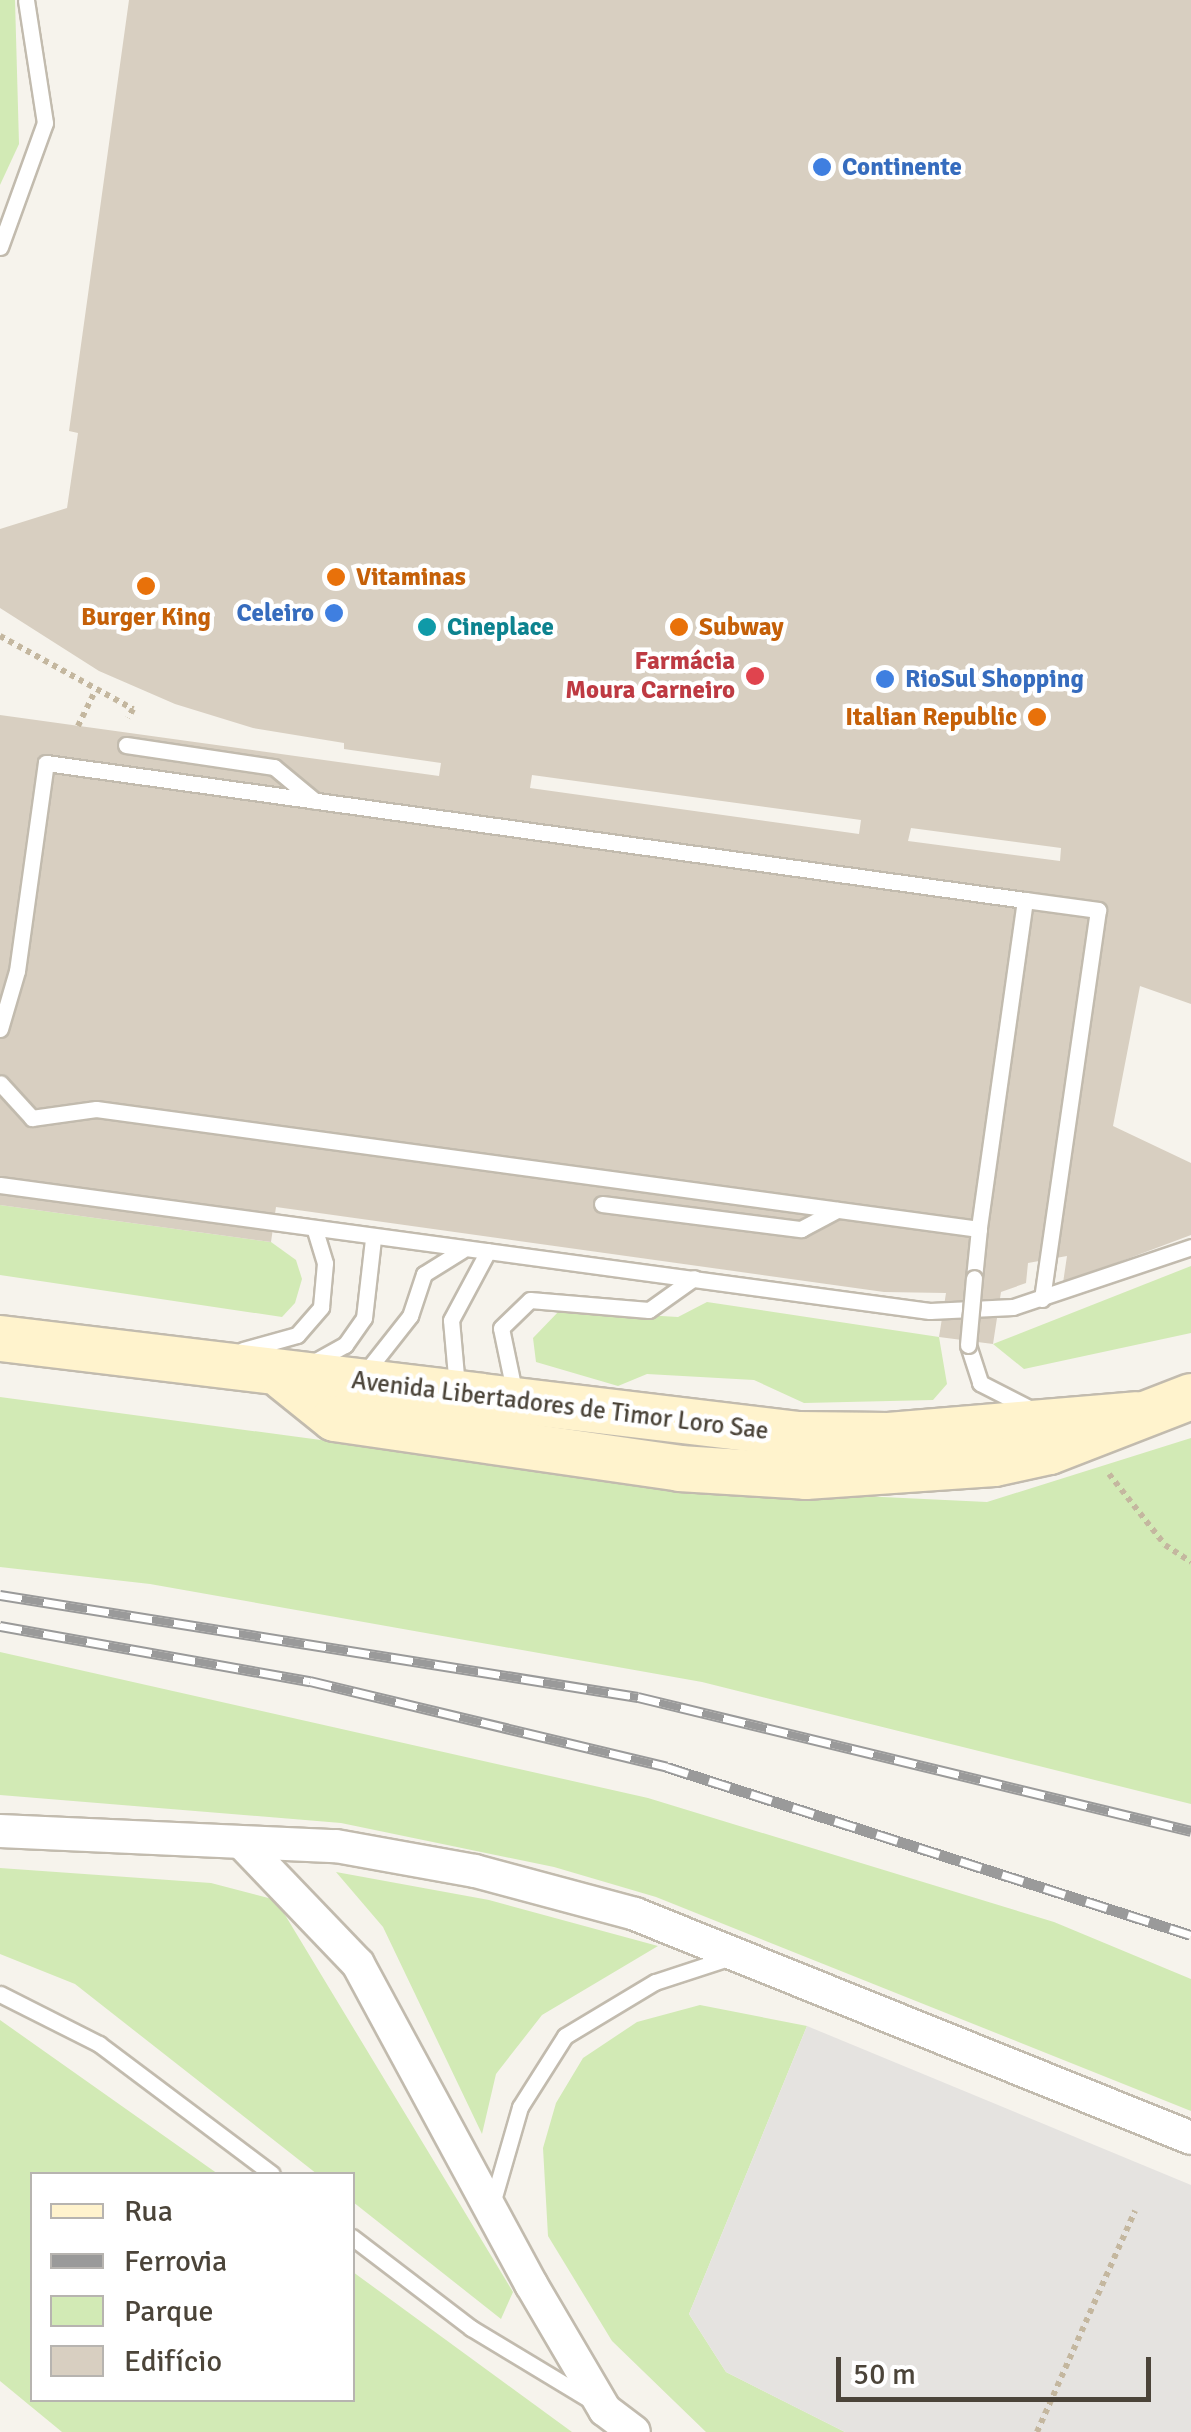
<!DOCTYPE html>
<html>
<head>
<meta charset="utf-8">
<style>
  body { margin:0 }
  #map { position:relative; width:1191px; height:2432px; overflow:hidden; background:#f6f3ec; font-family:Signika,sans-serif }
  div>[style] { position:absolute }
  .green>* { inset:0; background:#d2eab5 }
  .parking>* { inset:0; background:#e5e3e0 }
  .building>* { inset:0; background:#d8cfc1 }
  .path>* { height:6px; margin-top:-3px; transform-origin:0; background:repeating-linear-gradient(90deg,#c4b79f 0 5px,transparent 0 10px) }
  .roads { filter:drop-shadow(2px 0 #c2bbae) drop-shadow(-2px 0 #c2bbae) drop-shadow(0 2px #c2bbae) drop-shadow(0 -2px #c2bbae) }
  .lane>* { height:15px; margin:-7.5px; padding:0 7.5px; transform-origin:7.5px; border-radius:7.5px; background:#fff }
  .street>* { height:32px; margin:-16px; padding:0 16px; transform-origin:16px; border-radius:16px; background:#fff }
  .secondary>* { height:45px; margin:-22.5px; padding:0 22.5px; transform-origin:22.5px; border-radius:22.5px; background:#fff3cd }
  .rail>* { height:11px; margin-top:-5.5px; transform-origin:0; background:repeating-linear-gradient(90deg,#fff 0 22px,#9a9a9a 0 44px); box-sizing:border-box; border-block:2px solid #9a9a9a }
  .bridges { filter:drop-shadow(2px 0 #c2bbae) drop-shadow(-2px 0 #c2bbae) drop-shadow(0 2px #c2bbae) drop-shadow(0 -2px #c2bbae) }
  .lane-bridge>* { height:15px; margin:-7.5px; padding:0 7.5px; transform-origin:7.5px; border-radius:7.5px; background:#fff }
  .dots>* { width:28px; height:28px; translate:-50% -50%; box-sizing:border-box; border:5px solid #fff; border-radius:50% }
  span { translate:-50% -50%; white-space:nowrap; text-align:center; line-height:1.15; -webkit-text-stroke:9px #fff; paint-order:stroke }
  .shop-label { font-size:25px; color:#366cbe; font-weight:700 }
  .left { translate:0 -50%; text-align:left }
  .right { translate:-100% -50%; text-align:right }
  .food-label { font-size:25px; color:#c56008; font-weight:700 }
  .culture-label { font-size:25px; color:#0d838f; font-weight:700 }
  .health-label { font-size:25px; color:#be3a42; font-weight:700 }
  .street-label { font-size:25px; color:#4b4439 }
  .legend { position:absolute; left:30px; top:2172px; width:325px; height:230px; box-sizing:border-box; background:#fff; border:2px solid #b7b4b0; margin:0; padding:12px 18px; list-style:none; font-size:30px; color:#4b4439 }
  .legend li { display:flex; align-items:center; gap:20px; height:50px }
  .legend b { width:50px; border:2px solid #b7b4b0 }
  .scale { position:absolute; left:836px; top:2357px; width:315px; height:45px; box-sizing:border-box; border:5px solid #4b4439; border-top:0; padding-left:12px; font-size:30px; line-height:35px; white-space:nowrap; color:#4b4439; -webkit-text-stroke:8px #fff; paint-order:stroke }
</style>
</head>
<body>
<div id="map">
  <div class="green">
    <div style="clip-path:polygon(0 0,15px 0,19px 144px,0 185px)"></div>
    <div style="clip-path:polygon(0 1205px,271px 1242px,296px 1260px,302px 1279px,295px 1303px,282px 1317px,0 1275px)"></div>
    <div style="clip-path:polygon(1191px 1266px,1191px 1333px,1024px 1369px,993px 1344px)"></div>
    <div style="clip-path:polygon(707px 1302px,939px 1337px,947px 1384px,933px 1400px,804px 1403px,754px 1380px,647px 1374px,618px 1386px,536px 1362px,533px 1338px,560px 1310px,678px 1317px)"></div>
    <div style="clip-path:polygon(0 1397px,670px 1487px,987px 1502px,1191px 1438px,1191px 1804px,702px 1682px,150px 1584px,0 1567px)"></div>
    <div style="clip-path:polygon(0 1652px,648px 1798px,1054px 1922px,1191px 1979px,1191px 2111px,656px 1897px,554px 1867px,341px 1823px,0 1795px)"></div>
    <div style="clip-path:polygon(0 1868px,211px 1883px,276px 1900px,513px 2292px,501px 2319px,353px 2202px,352px 2174px,317px 2174px,75px 1984px,0 1954px)"></div>
    <div style="clip-path:polygon(336px 1872px,489px 1900px,658px 1946px,542px 2015px,496px 2074px,482px 2134px,383px 1927px)"></div>
    <div style="clip-path:polygon(700px 2005px,807px 2026px,689px 2314px,726px 2372px,845px 2432px,706px 2432px,612px 2341px,548px 2236px,543px 2148px,556px 2103px,583px 2058px,637px 2022px)"></div>
    <div style="clip-path:polygon(0 2020px,218px 2174px,32px 2174px,32px 2400px,352px 2400px,353px 2272px,572px 2432px,62px 2432px,0 2381px)"></div>
  </div>
  <div class="parking">
    <div style="clip-path:polygon(807px 2026px,1191px 2185px,1191px 2432px,845px 2432px,726px 2372px,689px 2314px)"></div>
  </div>
  <div class="building">
    <div style="clip-path:polygon(evenodd,129px 0,1191px 0,1191px 1004px,1140px 986px,1113px 1126px,1191px 1163px,1191px 1235px,1063px 1283px,1067px 1256px,1028px 1263px,1026px 1283px,1001px 1292px,993px 1344px,939px 1337px,946px 1293px,884px 1292px,276px 1207px,271px 1242px,0 1205px,0 715px,439px 776px,441px 763px,344px 749px,344px 743px,253px 728px,175px 704px,99px 671px,0 608px,0 529px,67px 508px,78px 433px,69px 431px,129px 0,532px 775px,861px 820px,859px 834px,530px 788px,532px 775px,129px 0,911px 828px,1061px 848px,1060px 861px,908px 841px,911px 828px)"></div>
  </div>
  <div class="path">
    <div style="left:0;top:636px;width:152px;rotate:28.8deg"></div>
    <div style="left:133px;top:709px;width:10px;rotate:119deg"></div>
    <div style="left:78px;top:726px;width:39px;rotate:-64deg"></div>
    <div style="left:1109px;top:1474px;width:90px;rotate:51.7deg"></div>
    <div style="left:1165px;top:1545px;width:31px;rotate:33deg"></div>
    <div style="left:1037px;top:2432px;width:242px;rotate:-66.1deg"></div>
  </div>
  <div class="roads">
    <div class="lane">
      <div style="left:0;top:247px;width:132px;rotate:-70.1deg"></div>
      <div style="left:45px;top:123px;width:124px;rotate:-98.8deg"></div>
      <div style="left:126px;top:745px;width:150px;rotate:8.5deg"></div>
      <div style="left:274px;top:767px;width:53px;rotate:39.7deg"></div>
      <div style="left:1025px;top:900px;width:74px;rotate:7.8deg"></div>
      <div style="left:1098px;top:910px;width:393px;rotate:98.2deg"></div>
      <div style="left:0;top:1029px;width:60px;rotate:-73.7deg"></div>
      <div style="left:17px;top:971px;width:210px;rotate:-82.1deg"></div>
      <div style="left:46px;top:763px;width:989px;rotate:7.97deg"></div>
      <div style="left:1025px;top:900px;width:332px;rotate:98deg"></div>
      <div style="left:979px;top:1229px;width:891px;rotate:-172.26deg"></div>
      <div style="left:96px;top:1109px;width:65px;rotate:172deg"></div>
      <div style="left:32px;top:1118px;width:47px;rotate:-132.4deg"></div>
      <div style="left:0;top:1185px;width:938px;rotate:7.72deg"></div>
      <div style="left:930px;top:1311px;width:83px;rotate:-2.8deg"></div>
      <div style="left:1013px;top:1307px;width:188px;rotate:-18.6deg"></div>
      <div style="left:602px;top:1204px;width:201px;rotate:7.2deg"></div>
      <div style="left:801px;top:1229px;width:41px;rotate:-27.8deg"></div>
      <div style="left:974px;top:1278px;width:49px;rotate:-84.2deg"></div>
      <div style="left:968px;top:1345px;width:40px;rotate:72deg"></div>
      <div style="left:980px;top:1383px;width:57px;rotate:27deg"></div>
      <div style="left:243px;top:1350px;width:56px;rotate:-15.5deg"></div>
      <div style="left:297px;top:1335px;width:37px;rotate:-49deg"></div>
      <div style="left:321px;top:1307px;width:44px;rotate:-84.8deg"></div>
      <div style="left:325px;top:1263px;width:34px;rotate:-107deg"></div>
      <div style="left:312px;top:1363px;width:38px;rotate:-29deg"></div>
      <div style="left:345px;top:1345px;width:33px;rotate:-55deg"></div>
      <div style="left:364px;top:1318px;width:80px;rotate:-83.5deg"></div>
      <div style="left:365px;top:1373px;width:73px;rotate:-51.7deg"></div>
      <div style="left:410px;top:1316px;width:44px;rotate:-71.6deg"></div>
      <div style="left:424px;top:1274px;width:44px;rotate:-31.9deg"></div>
      <div style="left:457px;top:1387px;width:67px;rotate:-95.1deg"></div>
      <div style="left:451px;top:1320px;width:78px;rotate:-61.8deg"></div>
      <div style="left:515px;top:1395px;width:68px;rotate:-101.8deg"></div>
      <div style="left:501px;top:1328px;width:40px;rotate:-44deg"></div>
      <div style="left:530px;top:1300px;width:119px;rotate:4.8deg"></div>
      <div style="left:649px;top:1310px;width:55px;rotate:-35.4deg"></div>
      <div style="left:0;top:1994px;width:111px;rotate:26.8deg"></div>
      <div style="left:99px;top:2044px;width:216px;rotate:36.9deg"></div>
      <div style="left:492px;top:2204px;width:101px;rotate:-73.9deg"></div>
      <div style="left:520px;top:2107px;width:84px;rotate:-57.6deg"></div>
      <div style="left:565px;top:2036px;width:105px;rotate:-31deg"></div>
      <div style="left:655px;top:1982px;width:80px;rotate:-18.2deg"></div>
      <div style="left:352px;top:2237px;width:150px;rotate:37.4deg"></div>
      <div style="left:471px;top:2328px;width:141px;rotate:31.1deg"></div>
    </div>
    <div class="street">
      <div style="left:0;top:1831px;width:336px;rotate:2.6deg"></div>
      <div style="left:336px;top:1846px;width:141px;rotate:10.2deg"></div>
      <div style="left:475px;top:1871px;width:166px;rotate:15deg"></div>
      <div style="left:635px;top:1914px;width:599px;rotate:21.94deg"></div>
      <div style="left:243px;top:1844px;width:166px;rotate:46.2deg"></div>
      <div style="left:358px;top:1964px;width:364px;rotate:61.6deg"></div>
      <div style="left:531px;top:2284px;width:146px;rotate:59.6deg"></div>
      <div style="left:605px;top:2410px;width:36px;rotate:37deg"></div>
    </div>
    <div class="secondary">
      <div style="left:0;top:1338px;width:804px;rotate:6.86deg"></div>
      <div style="left:798px;top:1434px;width:90px;rotate:0.6deg"></div>
      <div style="left:888px;top:1435px;width:249px;rotate:-4.8deg"></div>
      <div style="left:283px;top:1377px;width:65px;rotate:38.8deg"></div>
      <div style="left:334px;top:1418px;width:349px;rotate:8.2deg"></div>
      <div style="left:679px;top:1468px;width:126px;rotate:3.6deg"></div>
      <div style="left:805px;top:1476px;width:189px;rotate:-3.9deg"></div>
      <div style="left:994px;top:1463px;width:56px;rotate:-12.3deg"></div>
      <div style="left:1049px;top:1451px;width:152px;rotate:-21.2deg"></div>
    </div>
  </div>
  <div class="rail">
    <div style="left:0;top:1595px;width:646px;rotate:9.08deg"></div>
    <div style="left:638px;top:1697px;width:569px;rotate:13.62deg"></div>
    <div style="left:0;top:1626px;width:315px;rotate:10.1deg"></div>
    <div style="left:310px;top:1681px;width:367px;rotate:13.5deg"></div>
    <div style="left:667px;top:1767px;width:550px;rotate:17.78deg"></div>
  </div>
  <div class="bridges">
    <div class="lane-bridge">
      <div style="left:968px;top:1345px;width:67px;rotate:-84.9deg"></div>
    </div>
  </div>
  <div class="dots">
    <div style="left:822px;top:167px;background:#3f7fe0"></div>
    <div style="left:336px;top:577px;background:#e8710a"></div>
    <div style="left:146px;top:586px;background:#e8710a"></div>
    <div style="left:334px;top:613px;background:#3f7fe0"></div>
    <div style="left:427px;top:627px;background:#0f9aa8"></div>
    <div style="left:679px;top:627px;background:#e8710a"></div>
    <div style="left:755px;top:676px;background:#e0444e"></div>
    <div style="left:885px;top:679px;background:#3f7fe0"></div>
    <div style="left:1037px;top:717px;background:#e8710a"></div>
  </div>
  <div class="shop-label">
    <span class="left" style="left:842px;top:167px">Continente</span>
    <span class="right" style="left:314px;top:613px">Celeiro</span>
    <span class="left" style="left:905px;top:679px">RioSul Shopping</span>
  </div>
  <div class="food-label">
    <span class="left" style="left:356px;top:577px">Vitaminas</span>
    <span style="left:146px;top:617px">Burger King</span>
    <span class="left" style="left:699px;top:627px">Subway</span>
    <span class="right" style="left:1017px;top:717px">Italian Republic</span>
  </div>
  <div class="culture-label">
    <span class="left" style="left:447px;top:627px">Cineplace</span>
  </div>
  <div class="health-label">
    <span class="right" style="left:735px;top:676px">Farmácia<br>Moura Carneiro</span>
  </div>
  <div class="street-label">
    <span style="left:560px;top:1406px;rotate:7deg">Avenida Libertadores de Timor Loro Sae</span>
  </div>
  <ul class="legend">
  <li><b style="height:12px;background:#fff3cd"></b>Rua</li>
  <li><b style="height:12px;background:#9a9a9a"></b>Ferrovia</li>
  <li><b style="height:28px;background:#d2eab5"></b>Parque</li>
  <li><b style="height:28px;background:#d8cfc1"></b>Edifício</li>
  </ul>
  <div class="scale">50 m</div>
</div>
</body>
</html>
